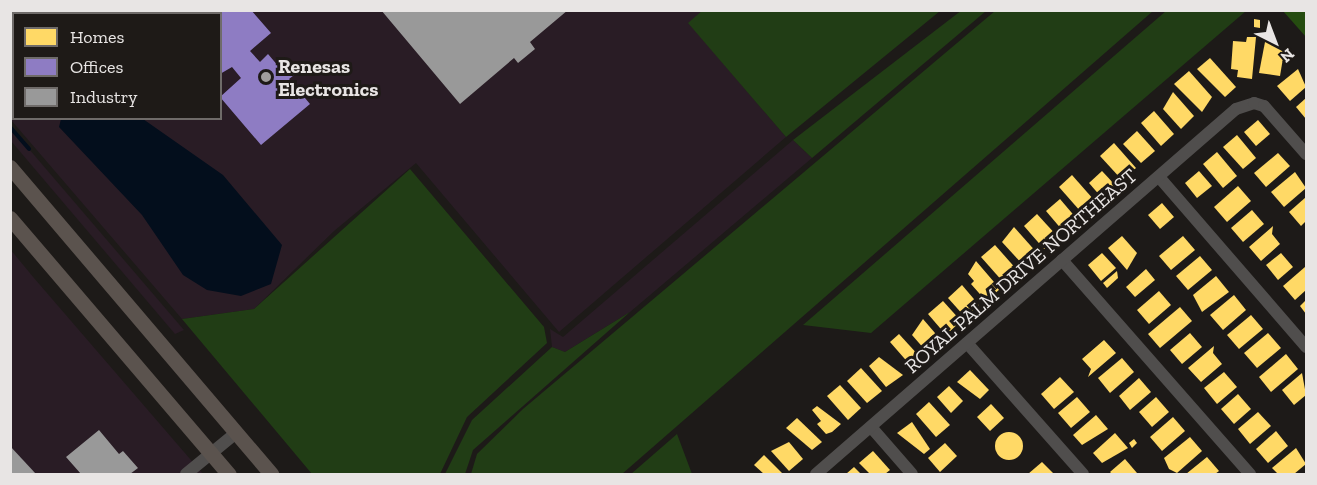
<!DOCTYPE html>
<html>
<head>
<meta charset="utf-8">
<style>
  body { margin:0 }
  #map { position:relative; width:1317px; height:485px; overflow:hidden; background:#1d1a18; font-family:"Zilla Slab",serif }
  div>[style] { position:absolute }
  .industrial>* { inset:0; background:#291c25 }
  .green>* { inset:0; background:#213d15 }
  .forest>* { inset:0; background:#254c10 }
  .water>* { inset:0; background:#030e1c }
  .homes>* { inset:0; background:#ffd966 }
  .round { border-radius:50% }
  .offices>* { inset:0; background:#8e7cc3 }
  .industry>* { inset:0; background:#999 }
  .stream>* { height:4px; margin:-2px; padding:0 2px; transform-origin:2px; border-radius:2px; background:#030e1c }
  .minor>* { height:12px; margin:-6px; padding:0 6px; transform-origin:6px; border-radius:6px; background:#504e4d }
  .major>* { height:15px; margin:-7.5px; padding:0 7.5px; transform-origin:7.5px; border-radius:7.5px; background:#5b534e }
  .dots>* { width:16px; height:16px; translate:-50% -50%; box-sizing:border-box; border:3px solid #1e1a17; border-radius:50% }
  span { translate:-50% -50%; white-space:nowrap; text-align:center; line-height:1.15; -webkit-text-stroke:6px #1e1a17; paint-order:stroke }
  .poi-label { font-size:20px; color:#e8e5e4; font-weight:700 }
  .left { translate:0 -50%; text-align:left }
  .street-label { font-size:20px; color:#e8e5e4 }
  .frame { position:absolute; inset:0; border:12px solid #e8e5e4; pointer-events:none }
  .legend { position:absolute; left:12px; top:12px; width:210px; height:108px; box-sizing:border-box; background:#1e1a17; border:2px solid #6f6b69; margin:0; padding:8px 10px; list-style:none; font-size:18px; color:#e8e5e4 }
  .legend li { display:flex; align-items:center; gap:12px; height:30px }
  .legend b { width:30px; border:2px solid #6f6b69 }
  .north { position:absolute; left:1245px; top:12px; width:60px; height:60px; -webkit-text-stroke:4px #1e1a17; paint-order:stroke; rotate:138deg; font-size:16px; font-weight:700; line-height:24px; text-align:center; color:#e8e5e4 }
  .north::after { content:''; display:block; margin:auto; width:21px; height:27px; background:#e8e5e4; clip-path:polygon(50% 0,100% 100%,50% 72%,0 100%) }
</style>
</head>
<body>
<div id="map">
  <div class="industrial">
    <div style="clip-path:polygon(evenodd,10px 11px,703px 11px,689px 23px,786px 137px,559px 332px,416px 163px,334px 231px,254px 309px,182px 319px,11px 120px,10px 11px,14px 14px,220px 14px,220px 118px,14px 118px,14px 14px)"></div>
    <div style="clip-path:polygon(10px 128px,11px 128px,184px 330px,175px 334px,11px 141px)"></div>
    <div style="clip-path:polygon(793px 140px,812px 158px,630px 312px,565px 352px,552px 347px,550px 329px,563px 337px)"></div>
    <div style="clip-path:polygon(10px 249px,34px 278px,203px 474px,11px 474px)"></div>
  </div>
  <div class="green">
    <div style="clip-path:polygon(703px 10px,940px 10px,940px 11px,786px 137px,688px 23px)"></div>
    <div style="clip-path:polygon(962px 10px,986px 11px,812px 158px,793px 140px)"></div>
    <div style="clip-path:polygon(995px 11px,1153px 11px,622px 474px,471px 474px,477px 454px,523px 409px)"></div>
    <div style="clip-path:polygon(1166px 11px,1246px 11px,871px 333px,803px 325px)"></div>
    <div style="clip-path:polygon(410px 169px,544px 327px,547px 343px,467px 417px,440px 474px,312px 474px,182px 319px,254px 309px)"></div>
    <div style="clip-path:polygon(630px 312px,473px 450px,465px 474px,445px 474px,472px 420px,552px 347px,565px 352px)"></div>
    <div style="clip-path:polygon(677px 434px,692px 474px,631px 474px)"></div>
  </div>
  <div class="forest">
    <div style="clip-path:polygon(1283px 11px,1306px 11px,1306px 37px)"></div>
  </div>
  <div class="water">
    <div style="clip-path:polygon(61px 119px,143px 119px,223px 175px,282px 245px,271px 284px,241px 296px,207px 290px,183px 275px,142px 215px,59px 127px)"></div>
  </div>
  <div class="homes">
    <div style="clip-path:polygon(1254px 19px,1260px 20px,1260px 28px,1254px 27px)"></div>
    <div style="clip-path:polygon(1247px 37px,1256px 37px,1252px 79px,1237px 77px,1238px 70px,1231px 69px,1233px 41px,1246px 42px)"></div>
    <div style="clip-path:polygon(1265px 42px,1284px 52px,1280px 76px,1259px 73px)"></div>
    <div style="clip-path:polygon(1210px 58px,1236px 87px,1225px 97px,1197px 69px)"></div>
    <div style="clip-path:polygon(1298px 69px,1306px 87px,1290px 101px,1277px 86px)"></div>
    <div style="clip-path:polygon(1189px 71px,1212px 97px,1202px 112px,1174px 84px)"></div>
    <div style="clip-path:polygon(1173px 92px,1194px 116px,1181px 129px,1163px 109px)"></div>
    <div style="clip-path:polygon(1306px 98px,1306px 119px,1296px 107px)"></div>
    <div style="clip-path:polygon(1154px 111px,1174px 134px,1161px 146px,1141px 123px)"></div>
    <div style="clip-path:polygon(1258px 120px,1270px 134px,1256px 146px,1244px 132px)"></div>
    <div style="clip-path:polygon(1137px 131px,1155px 151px,1141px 163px,1123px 144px)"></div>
    <div style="clip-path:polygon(1237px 135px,1256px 158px,1243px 169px,1223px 147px)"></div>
    <div style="clip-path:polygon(1114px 143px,1136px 168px,1122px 180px,1100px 156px)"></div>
    <div style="clip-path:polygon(1217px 152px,1237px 176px,1223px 188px,1203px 164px)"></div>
    <div style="clip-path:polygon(1278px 153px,1290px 166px,1266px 187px,1254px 173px)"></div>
    <div style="clip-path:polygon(1102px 171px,1116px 186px,1102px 198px,1089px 183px)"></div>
    <div style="clip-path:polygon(1199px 171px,1212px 186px,1197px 198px,1185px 183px)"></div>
    <div style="clip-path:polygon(1295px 172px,1306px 188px,1284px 207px,1271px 192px)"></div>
    <div style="clip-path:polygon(1072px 175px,1094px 200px,1081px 212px,1059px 187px)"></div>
    <div style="clip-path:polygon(1238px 186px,1251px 201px,1227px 222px,1214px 207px)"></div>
    <div style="clip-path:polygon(1306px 197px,1306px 221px,1301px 226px,1289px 212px)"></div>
    <div style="clip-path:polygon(1060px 199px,1077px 219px,1063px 231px,1046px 211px)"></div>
    <div style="clip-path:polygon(1162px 203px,1174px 217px,1160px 229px,1148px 215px)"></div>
    <div style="clip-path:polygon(1252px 210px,1264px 224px,1243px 242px,1231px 228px)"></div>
    <div style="clip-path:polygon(1037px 214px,1058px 237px,1044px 249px,1024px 226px)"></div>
    <div style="clip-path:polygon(1273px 226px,1272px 234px,1280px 244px,1261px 261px,1249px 247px)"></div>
    <div style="clip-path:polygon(1014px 227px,1038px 254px,1024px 266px,1002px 242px)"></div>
    <div style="clip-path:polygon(1122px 236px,1137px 253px,1127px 270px,1108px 248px)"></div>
    <div style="clip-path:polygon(1183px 236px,1195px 250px,1171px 270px,1159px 256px)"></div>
    <div style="clip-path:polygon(995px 245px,1018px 271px,1004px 283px,981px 257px)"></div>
    <div style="clip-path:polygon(1102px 253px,1116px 268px,1101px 281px,1088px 265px)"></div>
    <div style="clip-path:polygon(1281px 253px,1293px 267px,1278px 280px,1266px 265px)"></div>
    <div style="clip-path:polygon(1200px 256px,1212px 270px,1188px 290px,1176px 276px)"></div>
    <div style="clip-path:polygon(976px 261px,1000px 289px,986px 301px,971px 284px,974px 281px,968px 274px)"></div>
    <div style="clip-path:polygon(1305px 267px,1306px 290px,1295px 300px,1283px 286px)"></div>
    <div style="clip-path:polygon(1146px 269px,1155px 280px,1135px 297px,1126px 287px)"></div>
    <div style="clip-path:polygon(1117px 271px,1118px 278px,1107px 288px,1103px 283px)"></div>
    <div style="clip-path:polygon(1216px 276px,1229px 292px,1202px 312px,1193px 295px)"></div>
    <div style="clip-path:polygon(962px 285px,979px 305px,965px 317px,948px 298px)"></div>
    <div style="clip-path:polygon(1159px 291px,1171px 305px,1149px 324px,1137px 310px)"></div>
    <div style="clip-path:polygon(1234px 295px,1246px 310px,1223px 330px,1210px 315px)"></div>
    <div style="clip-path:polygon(1306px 300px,1306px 314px,1300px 306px)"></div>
    <div style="clip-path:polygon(943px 301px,961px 321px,946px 335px,928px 314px)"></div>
    <div style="clip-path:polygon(1180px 307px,1192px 321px,1160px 348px,1148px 334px)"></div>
    <div style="clip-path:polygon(1251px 315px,1263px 329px,1239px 349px,1227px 335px)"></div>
    <div style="clip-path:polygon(923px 319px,941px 340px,926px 351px,912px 335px)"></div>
    <div style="clip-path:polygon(1190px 333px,1202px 347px,1182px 364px,1170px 350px)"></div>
    <div style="clip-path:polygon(1268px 333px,1281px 348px,1257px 368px,1244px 353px)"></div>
    <div style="clip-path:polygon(899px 334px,920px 357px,911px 366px,890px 342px)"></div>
    <div style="clip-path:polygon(1104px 340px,1116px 353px,1088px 377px,1091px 369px,1082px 359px)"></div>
    <div style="clip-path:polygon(1214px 346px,1213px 353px,1222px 364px,1201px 382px,1188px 368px)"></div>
    <div style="clip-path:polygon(1286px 354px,1298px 369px,1271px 392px,1259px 377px)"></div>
    <div style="clip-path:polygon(879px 357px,903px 375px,886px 387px,869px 366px)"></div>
    <div style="clip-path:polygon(1122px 358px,1134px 372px,1110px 393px,1098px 378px)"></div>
    <div style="clip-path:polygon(861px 368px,882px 391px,867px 403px,847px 381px)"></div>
    <div style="clip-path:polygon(970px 370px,989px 390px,980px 399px,957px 382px)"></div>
    <div style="clip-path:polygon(1224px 372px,1237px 387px,1217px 404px,1204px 388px)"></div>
    <div style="clip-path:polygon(1302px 373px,1306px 395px,1294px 405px,1282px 390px)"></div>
    <div style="clip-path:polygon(1060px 377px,1074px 392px,1054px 409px,1041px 394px)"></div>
    <div style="clip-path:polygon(1139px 378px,1151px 392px,1130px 410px,1119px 396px)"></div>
    <div style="clip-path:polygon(840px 385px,861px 408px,848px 420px,827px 396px)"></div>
    <div style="clip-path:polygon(949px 386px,963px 401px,951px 413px,937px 397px)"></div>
    <div style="clip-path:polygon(1238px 394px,1251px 409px,1234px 424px,1221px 409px)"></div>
    <div style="clip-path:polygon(1077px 397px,1090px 412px,1071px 428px,1058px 413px)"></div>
    <div style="clip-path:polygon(1156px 397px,1169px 412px,1152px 427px,1139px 412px)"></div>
    <div style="clip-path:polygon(929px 402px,950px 425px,936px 437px,916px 414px)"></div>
    <div style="clip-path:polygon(991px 404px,1004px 418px,990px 431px,977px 417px)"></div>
    <div style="clip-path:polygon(817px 406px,841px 424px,832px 432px,826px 434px,817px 424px,821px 421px,812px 410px)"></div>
    <div style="clip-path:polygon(1258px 412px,1271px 426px,1250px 444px,1238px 429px)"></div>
    <div style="clip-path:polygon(1096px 415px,1108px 429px,1082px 445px,1073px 435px)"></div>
    <div style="clip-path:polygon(1173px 417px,1185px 431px,1162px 451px,1150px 437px)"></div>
    <div style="clip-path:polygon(797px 418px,822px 442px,812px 450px,786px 428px)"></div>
    <div style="clip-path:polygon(912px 422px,930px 449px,924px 454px,897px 433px)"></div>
    <div style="clip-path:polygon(1276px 431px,1288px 446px,1268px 463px,1256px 449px)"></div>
    <div class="round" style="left:995px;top:432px;width:28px;height:28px"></div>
    <div style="clip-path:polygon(1115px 433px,1128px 448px,1102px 463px,1093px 453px)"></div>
    <div style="clip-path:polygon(1190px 437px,1202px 451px,1177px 473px,1169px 469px,1164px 458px)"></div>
    <div style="clip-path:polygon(1134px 439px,1137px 443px,1132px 448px,1129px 443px)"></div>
    <div style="clip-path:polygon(789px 442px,803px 459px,789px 471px,771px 451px)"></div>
    <div style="clip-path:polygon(945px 443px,957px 456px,940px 472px,928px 458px)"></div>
    <div style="clip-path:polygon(1296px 448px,1306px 464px,1294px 474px,1278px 474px,1272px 468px)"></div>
    <div style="clip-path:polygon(873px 451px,890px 470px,885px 474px,870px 474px,859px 463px)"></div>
    <div style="clip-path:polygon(764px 455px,783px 474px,764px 474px,754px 465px)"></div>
    <div style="clip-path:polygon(1207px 457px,1219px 471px,1215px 474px,1186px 474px)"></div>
    <div style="clip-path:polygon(1125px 459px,1137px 473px,1112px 474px,1110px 472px)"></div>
    <div style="clip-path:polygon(1042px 462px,1054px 474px,1028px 474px)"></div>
    <div style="clip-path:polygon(854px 467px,861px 474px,846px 474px)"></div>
  </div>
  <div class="offices">
    <div style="clip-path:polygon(200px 10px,251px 10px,271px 33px,250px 51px,260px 62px,268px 54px,279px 67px,287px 59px,298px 72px,289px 79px,310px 104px,261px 145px,220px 97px,241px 78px,232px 67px,220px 74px,220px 14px,196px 14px)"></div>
  </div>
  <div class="industry">
    <div style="clip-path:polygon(381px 10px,568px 10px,530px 42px,535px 49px,518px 63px,514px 58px,460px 104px)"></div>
    <div style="clip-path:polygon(99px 430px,119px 454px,123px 451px,138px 468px,130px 474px,81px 474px,66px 457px)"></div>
    <div style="clip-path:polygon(10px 446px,36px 474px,10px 474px)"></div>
  </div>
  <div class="stream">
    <div style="left:10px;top:127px;width:29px;rotate:49deg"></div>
  </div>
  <div class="minor">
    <div style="left:1159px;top:177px;width:225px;rotate:49.1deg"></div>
    <div style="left:1062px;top:260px;width:285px;rotate:48.7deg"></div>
    <div style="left:967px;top:343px;width:175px;rotate:48.5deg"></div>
    <div style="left:871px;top:427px;width:62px;rotate:48.9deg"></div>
    <div style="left:186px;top:474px;width:65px;rotate:-39.4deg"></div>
    <div style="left:816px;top:474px;width:556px;rotate:-40.99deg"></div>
    <div style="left:1236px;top:109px;width:19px;rotate:-18deg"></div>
    <div style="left:1254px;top:103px;width:10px;rotate:17deg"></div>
    <div style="left:1264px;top:106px;width:64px;rotate:48.8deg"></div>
  </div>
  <div class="major">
    <div style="left:10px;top:167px;width:403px;rotate:49.6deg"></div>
    <div style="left:10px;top:218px;width:337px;rotate:49.5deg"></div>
  </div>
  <div class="dots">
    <div style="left:266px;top:77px;background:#a19e9d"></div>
  </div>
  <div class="poi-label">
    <span class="left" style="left:278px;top:78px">Renesas<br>Electronics</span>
  </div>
  <div class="street-label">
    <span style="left:1021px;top:271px;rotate:-41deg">ROYAL PALM DRIVE NORTHEAST</span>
  </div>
  <div class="frame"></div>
  <ul class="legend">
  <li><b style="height:16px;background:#ffd966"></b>Homes</li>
  <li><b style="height:16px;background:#8e7cc3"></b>Offices</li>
  <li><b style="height:16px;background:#999"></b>Industry</li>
  </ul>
  <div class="north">N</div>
</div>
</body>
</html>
